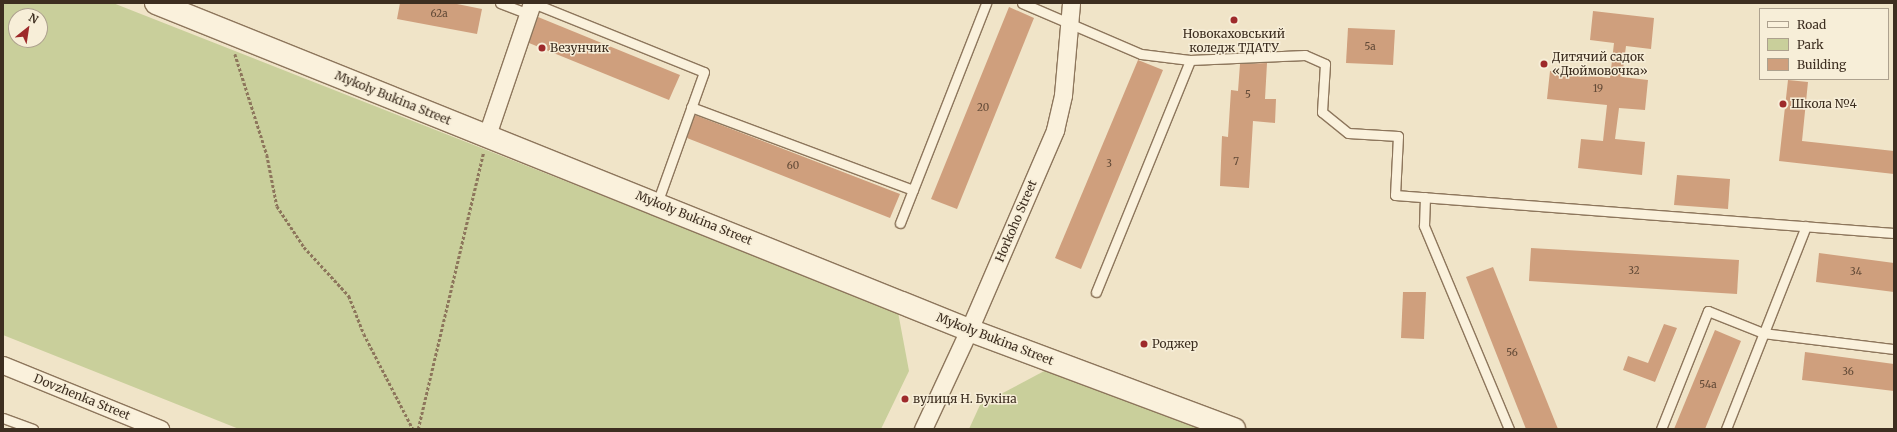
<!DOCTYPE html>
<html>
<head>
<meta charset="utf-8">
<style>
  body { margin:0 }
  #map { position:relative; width:1897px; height:432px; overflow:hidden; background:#f0e4c8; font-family:Merriweather,serif }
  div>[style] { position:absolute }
  .green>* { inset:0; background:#c9cf9b }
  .building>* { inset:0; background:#cf9f7d }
  .path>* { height:2.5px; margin-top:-1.25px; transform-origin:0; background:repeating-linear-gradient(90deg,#8d765c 0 3px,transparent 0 5px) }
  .roads { filter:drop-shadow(1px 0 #8d765c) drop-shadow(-1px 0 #8d765c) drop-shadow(0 1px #8d765c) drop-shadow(0 -1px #8d765c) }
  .service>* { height:9px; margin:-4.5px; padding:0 4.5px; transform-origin:4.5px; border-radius:4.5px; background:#faf1dc }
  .minor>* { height:17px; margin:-8.5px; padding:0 8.5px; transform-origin:8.5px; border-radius:8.5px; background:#faf1dc }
  .tertiary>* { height:22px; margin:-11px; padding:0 11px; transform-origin:11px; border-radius:11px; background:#faf1dc }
  .dots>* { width:11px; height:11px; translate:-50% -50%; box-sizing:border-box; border:2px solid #f7eed8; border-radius:50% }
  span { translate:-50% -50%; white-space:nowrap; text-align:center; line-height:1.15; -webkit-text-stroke:3px #f7eed8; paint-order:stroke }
  .number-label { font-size:10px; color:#624a37 }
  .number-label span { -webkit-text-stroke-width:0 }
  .poi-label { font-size:12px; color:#3d2e20 }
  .left { translate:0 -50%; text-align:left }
  .street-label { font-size:12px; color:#3d2e20 }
  .frame { position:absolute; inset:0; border:4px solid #3d2e20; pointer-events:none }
  .legend { position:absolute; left:1759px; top:8px; width:130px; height:72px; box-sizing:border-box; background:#f7eed8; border:1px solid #ada18e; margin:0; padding:5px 7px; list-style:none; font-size:12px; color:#3d2e20 }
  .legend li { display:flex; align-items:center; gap:8px; height:20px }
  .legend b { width:20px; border:1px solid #ada18e }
  .north { position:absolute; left:8px; top:8px; width:40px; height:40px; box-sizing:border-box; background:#f7eed8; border:1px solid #ada18e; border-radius:50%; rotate:30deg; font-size:11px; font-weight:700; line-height:16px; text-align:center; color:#3d2e20 }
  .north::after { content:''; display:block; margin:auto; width:14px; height:18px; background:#9e2a2b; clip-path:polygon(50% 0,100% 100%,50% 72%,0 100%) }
</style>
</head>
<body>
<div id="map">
  <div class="green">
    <div style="clip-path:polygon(evenodd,3px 3px,113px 3px,898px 312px,909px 371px,881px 429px,239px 429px,3px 335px,3px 3px,16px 16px,40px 16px,40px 40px,16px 40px,16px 16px)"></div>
    <div style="clip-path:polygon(1048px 369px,1206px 429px,969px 429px,980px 405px)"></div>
  </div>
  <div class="building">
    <div style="clip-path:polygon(400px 3px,452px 3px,482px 9px,477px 34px,397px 19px)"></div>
    <div style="clip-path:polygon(1009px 7px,1034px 18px,957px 209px,931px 199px)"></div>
    <div style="clip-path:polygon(1593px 11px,1654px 18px,1651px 49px,1626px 46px,1622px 77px,1648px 80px,1645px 110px,1619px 108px,1615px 139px,1645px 142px,1642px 175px,1578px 168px,1581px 139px,1603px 141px,1607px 105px,1547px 99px,1550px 71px,1610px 78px,1614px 43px,1590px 40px)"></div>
    <div style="clip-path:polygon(538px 17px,680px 75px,669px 100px,529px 43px)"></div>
    <div style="clip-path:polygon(1348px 28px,1395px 30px,1393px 65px,1346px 63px)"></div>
    <div style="clip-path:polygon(1138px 60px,1163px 70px,1081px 269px,1055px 258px)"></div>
    <div style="clip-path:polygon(1267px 63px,1265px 99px,1276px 99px,1275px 123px,1253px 121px,1249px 188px,1220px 186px,1222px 136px,1228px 137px,1231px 90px,1238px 91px,1240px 64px)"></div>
    <div style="clip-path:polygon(1788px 80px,1808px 82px,1802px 141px,1894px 151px,1894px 174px,1779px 161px)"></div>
    <div style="clip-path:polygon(695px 115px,900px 194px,890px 218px,687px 138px)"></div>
    <div style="clip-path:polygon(1677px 175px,1730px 179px,1728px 209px,1674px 205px)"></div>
    <div style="clip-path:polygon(1531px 248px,1739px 260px,1737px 294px,1529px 281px)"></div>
    <div style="clip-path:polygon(1819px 253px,1894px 263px,1894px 292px,1816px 282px)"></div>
    <div style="clip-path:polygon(1493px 267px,1558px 429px,1526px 429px,1466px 277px)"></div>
    <div style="clip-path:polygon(1403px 292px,1426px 292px,1424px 339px,1401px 338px)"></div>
    <div style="clip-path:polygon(1664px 324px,1677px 328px,1655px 382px,1623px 370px,1628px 356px,1648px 363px)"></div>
    <div style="clip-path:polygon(1715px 330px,1741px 341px,1705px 429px,1674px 429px)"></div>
    <div style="clip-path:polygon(1805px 352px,1894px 364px,1894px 391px,1802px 380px)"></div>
  </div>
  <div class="path">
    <div style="left:235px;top:54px;width:106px;rotate:72.4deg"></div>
    <div style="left:267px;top:155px;width:52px;rotate:78.9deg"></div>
    <div style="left:277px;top:206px;width:49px;rotate:56.6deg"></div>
    <div style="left:304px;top:247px;width:67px;rotate:47.4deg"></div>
    <div style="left:349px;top:296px;width:41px;rotate:68.5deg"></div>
    <div style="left:364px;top:334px;width:107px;rotate:62.7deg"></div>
    <div style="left:418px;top:429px;width:284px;rotate:-76.7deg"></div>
  </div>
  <div class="roads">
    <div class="service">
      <div style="left:500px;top:3px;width:30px;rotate:21deg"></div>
      <div style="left:533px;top:3px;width:184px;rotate:22deg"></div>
      <div style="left:704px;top:72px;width:139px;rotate:109.7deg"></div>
      <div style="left:1022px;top:3px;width:129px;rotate:23.2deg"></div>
      <div style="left:1141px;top:54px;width:49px;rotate:7deg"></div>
      <div style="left:1190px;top:60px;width:115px;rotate:-2.5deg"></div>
      <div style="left:1305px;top:55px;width:22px;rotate:24deg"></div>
      <div style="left:1325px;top:64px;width:48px;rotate:93.6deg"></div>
      <div style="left:1322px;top:112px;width:33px;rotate:39deg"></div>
      <div style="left:1348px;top:133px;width:50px;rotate:3.4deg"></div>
      <div style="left:1398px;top:136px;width:59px;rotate:92.9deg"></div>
      <div style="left:1395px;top:195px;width:500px;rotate:4.35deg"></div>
      <div style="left:691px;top:107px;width:237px;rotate:20.5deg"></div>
      <div style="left:1425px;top:197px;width:29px;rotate:92deg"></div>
      <div style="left:1424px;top:226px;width:220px;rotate:67.3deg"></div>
      <div style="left:900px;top:223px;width:236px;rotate:-68.6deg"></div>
      <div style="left:1096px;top:292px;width:250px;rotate:-67.9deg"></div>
      <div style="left:3px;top:418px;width:32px;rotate:20deg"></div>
      <div style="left:1661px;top:429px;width:127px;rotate:-68.3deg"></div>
      <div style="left:1708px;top:311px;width:59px;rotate:21.8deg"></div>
      <div style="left:1763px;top:333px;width:132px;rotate:7deg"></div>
      <div style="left:1726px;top:429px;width:218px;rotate:-68.5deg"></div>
    </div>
    <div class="minor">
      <div style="left:487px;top:135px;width:139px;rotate:-71.2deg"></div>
      <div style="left:3px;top:365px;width:170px;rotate:22.2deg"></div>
      <div style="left:923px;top:429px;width:109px;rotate:-65.1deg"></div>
      <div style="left:969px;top:330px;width:218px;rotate:-66.7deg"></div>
      <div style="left:1055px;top:130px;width:36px;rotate:-77deg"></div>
      <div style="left:1063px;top:95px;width:92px;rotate:-85deg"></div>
    </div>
    <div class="tertiary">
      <div style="left:156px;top:3px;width:876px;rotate:21.91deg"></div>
      <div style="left:969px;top:330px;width:283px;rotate:20.5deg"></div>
    </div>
  </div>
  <div class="dots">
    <div style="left:1234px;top:20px;background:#9e2a2b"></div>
    <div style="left:542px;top:48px;background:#9e2a2b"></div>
    <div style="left:1544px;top:64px;background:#9e2a2b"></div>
    <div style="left:1783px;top:104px;background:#9e2a2b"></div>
    <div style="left:1144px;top:344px;background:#9e2a2b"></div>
    <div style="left:905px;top:399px;background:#9e2a2b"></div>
  </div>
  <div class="number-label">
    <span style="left:439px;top:14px">62а</span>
    <span style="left:1370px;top:47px">5а</span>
    <span style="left:1598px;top:89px">19</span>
    <span style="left:1248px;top:95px">5</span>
    <span style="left:983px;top:108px">20</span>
    <span style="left:1236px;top:162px">7</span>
    <span style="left:1109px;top:164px">3</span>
    <span style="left:793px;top:166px">60</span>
    <span style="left:1634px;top:271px">32</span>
    <span style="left:1856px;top:272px">34</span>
    <span style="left:1512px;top:353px">56</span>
    <span style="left:1848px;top:372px">36</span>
    <span style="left:1708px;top:385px">54а</span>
  </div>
  <div class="poi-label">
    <span style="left:1234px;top:41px">Новокаховський<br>коледж ТДАТУ</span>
    <span class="left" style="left:550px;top:48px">Везунчик</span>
    <span class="left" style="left:1552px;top:64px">Дитячий садок<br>«Дюймовочка»</span>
    <span class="left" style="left:1791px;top:104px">Школа №4</span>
    <span class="left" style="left:1152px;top:344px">Роджер</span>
    <span class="left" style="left:913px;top:399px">вулиця Н. Букіна</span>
  </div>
  <div class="street-label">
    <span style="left:393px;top:98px;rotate:22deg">Mykoly Bukina Street</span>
    <span style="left:694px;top:218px;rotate:22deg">Mykoly Bukina Street</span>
    <span style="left:1016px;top:221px;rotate:-67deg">Horkoho Street</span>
    <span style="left:995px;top:339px;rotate:21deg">Mykoly Bukina Street</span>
    <span style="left:82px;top:397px;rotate:22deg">Dovzhenka Street</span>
  </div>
  <div class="frame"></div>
  <ul class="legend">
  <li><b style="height:5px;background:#faf1dc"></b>Road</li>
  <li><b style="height:11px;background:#c9cf9b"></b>Park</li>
  <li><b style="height:11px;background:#cf9f7d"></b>Building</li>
  </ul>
  <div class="north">N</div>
</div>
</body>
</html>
